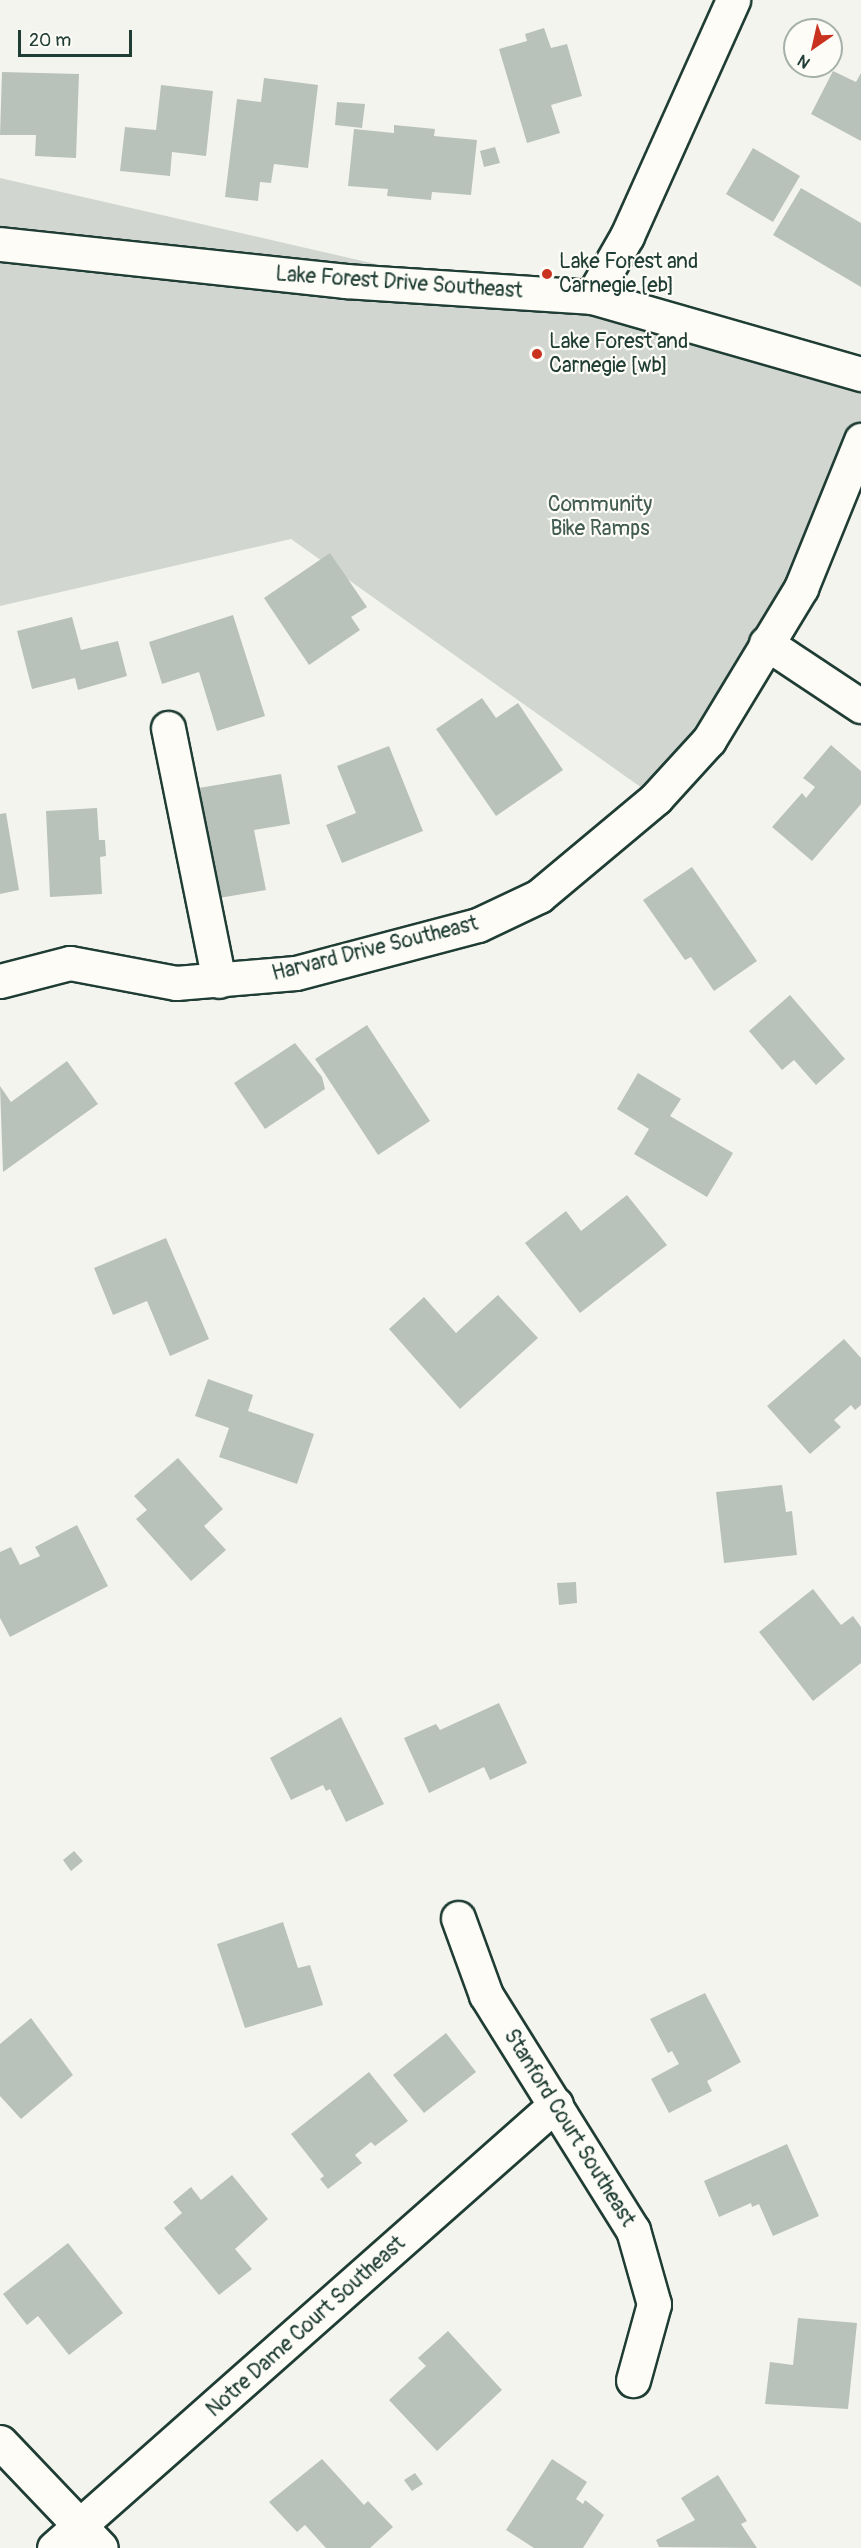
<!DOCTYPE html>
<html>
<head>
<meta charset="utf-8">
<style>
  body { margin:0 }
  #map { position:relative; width:861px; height:2548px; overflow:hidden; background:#f4f4ef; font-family:Pangolin,sans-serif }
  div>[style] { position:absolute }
  .green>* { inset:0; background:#d1d6d1 }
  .building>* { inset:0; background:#b9c1bb }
  .roads { filter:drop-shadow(2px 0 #1f3d34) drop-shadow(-2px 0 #1f3d34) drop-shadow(0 2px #1f3d34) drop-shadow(0 -2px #1f3d34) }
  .minor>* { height:33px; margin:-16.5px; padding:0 16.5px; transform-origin:16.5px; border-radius:16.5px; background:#fdfcf7 }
  .dots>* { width:16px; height:16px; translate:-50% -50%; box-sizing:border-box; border:3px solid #fdfcf7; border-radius:50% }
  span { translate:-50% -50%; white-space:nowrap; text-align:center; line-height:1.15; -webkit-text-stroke:4.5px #fdfcf7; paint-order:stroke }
  .poi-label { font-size:21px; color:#1f3d34 }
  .left { translate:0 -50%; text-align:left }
  .street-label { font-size:21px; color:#1f3d34 }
  .park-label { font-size:21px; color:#435c53 }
  .north { position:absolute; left:783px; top:18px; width:60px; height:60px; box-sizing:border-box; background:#fdfcf7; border:2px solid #a4b0a9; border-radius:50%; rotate:214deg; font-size:16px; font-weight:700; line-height:24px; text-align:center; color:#1f3d34 }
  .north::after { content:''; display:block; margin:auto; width:21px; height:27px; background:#c8321e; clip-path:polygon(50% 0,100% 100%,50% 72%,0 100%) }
  .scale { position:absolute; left:18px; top:30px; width:114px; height:27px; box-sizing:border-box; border:3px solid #1f3d34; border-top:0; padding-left:8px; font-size:18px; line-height:21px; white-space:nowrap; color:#1f3d34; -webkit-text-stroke:4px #fdfcf7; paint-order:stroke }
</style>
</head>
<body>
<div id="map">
  <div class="green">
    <div style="clip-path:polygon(0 178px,861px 375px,861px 430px,709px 740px,656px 798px,291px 539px,0 606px)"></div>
  </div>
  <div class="building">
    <div style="clip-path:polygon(544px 28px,551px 48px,567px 44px,582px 96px,551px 105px,560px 133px,527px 143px,499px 49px,527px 41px,525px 34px)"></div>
    <div style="clip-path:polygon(833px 71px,856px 82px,861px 73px,861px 141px,811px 114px)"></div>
    <div style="clip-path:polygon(2px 72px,79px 74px,76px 158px,35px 156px,36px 135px,0 135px)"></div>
    <div style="clip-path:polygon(264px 78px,318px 85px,308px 168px,274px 164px,271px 183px,260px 182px,258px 201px,225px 197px,237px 99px,261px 102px)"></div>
    <div style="clip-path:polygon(161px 85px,213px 91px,206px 156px,172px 152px,170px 176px,120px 171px,125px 127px,156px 130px)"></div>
    <div style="clip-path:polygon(337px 102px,365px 104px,362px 128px,335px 125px)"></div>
    <div style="clip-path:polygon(394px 125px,435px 129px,434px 136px,477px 140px,471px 195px,432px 192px,431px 200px,387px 196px,388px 189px,348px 186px,354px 129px,394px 133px)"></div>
    <div style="clip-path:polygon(495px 147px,500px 163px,484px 167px,480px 151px)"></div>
    <div style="clip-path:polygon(753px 148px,800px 176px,773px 222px,726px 194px)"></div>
    <div style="clip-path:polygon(801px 188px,861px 223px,861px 287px,773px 235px)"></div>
    <div style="clip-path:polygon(330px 553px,367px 607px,351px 617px,360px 630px,309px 665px,264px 598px)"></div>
    <div style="clip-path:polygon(233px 615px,265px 716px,217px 731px,199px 672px,162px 684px,149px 642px)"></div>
    <div style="clip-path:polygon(72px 617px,81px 650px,118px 641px,127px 676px,78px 690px,75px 678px,32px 689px,17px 631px)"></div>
    <div style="clip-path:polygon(482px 698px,496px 718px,518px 703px,563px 770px,496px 816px,436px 729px)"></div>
    <div style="clip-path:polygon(831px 745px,861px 771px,861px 804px,812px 861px,772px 827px,802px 793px,806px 798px,815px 787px,803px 778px)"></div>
    <div style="clip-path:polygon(389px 746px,423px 831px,342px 863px,326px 825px,356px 813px,337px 766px)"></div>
    <div style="clip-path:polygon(281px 774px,290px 824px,254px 830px,266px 890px,219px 898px,199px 788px)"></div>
    <div style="clip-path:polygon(97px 808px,99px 840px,105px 840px,106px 856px,100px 857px,102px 894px,50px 897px,46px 811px)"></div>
    <div style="clip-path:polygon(6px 813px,19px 890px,0 894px,0 814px)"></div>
    <div style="clip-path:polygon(692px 867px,757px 961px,714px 991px,691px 957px,685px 960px,643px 900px)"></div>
    <div style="clip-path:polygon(790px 995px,845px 1059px,816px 1085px,794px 1060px,782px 1070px,749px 1031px)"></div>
    <div style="clip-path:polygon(367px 1025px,430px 1121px,378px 1155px,315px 1059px)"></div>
    <div style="clip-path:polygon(295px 1043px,322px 1077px,325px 1089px,265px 1129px,234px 1083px)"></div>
    <div style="clip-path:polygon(67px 1061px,98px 1104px,3px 1172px,0 1086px,11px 1102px)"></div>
    <div style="clip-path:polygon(638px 1073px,681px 1099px,670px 1116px,733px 1153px,707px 1197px,634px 1154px,649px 1129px,617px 1109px)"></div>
    <div style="clip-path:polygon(627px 1195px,667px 1245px,580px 1313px,525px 1243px,566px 1211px,581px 1231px)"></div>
    <div style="clip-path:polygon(166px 1238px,209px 1339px,170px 1356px,147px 1301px,113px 1315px,94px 1268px)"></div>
    <div style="clip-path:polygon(498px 1295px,538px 1338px,460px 1409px,389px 1329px,424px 1297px,456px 1333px)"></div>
    <div style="clip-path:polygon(844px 1339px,861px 1358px,861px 1405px,855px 1410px,851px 1405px,834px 1420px,841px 1427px,810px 1454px,767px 1406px)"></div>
    <div style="clip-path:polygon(208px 1379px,253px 1395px,248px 1411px,314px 1434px,297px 1484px,219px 1457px,229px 1428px,195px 1416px)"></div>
    <div style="clip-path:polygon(178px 1458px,223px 1509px,204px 1526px,226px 1550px,191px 1581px,136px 1519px,147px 1510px,134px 1496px)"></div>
    <div style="clip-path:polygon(782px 1485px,786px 1512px,792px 1511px,797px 1555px,724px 1563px,716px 1492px)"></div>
    <div style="clip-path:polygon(77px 1525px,108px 1586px,10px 1637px,0 1618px,0 1552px,11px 1547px,20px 1565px,40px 1556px,35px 1547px)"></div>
    <div style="clip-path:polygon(576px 1582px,577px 1603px,559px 1605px,557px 1583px)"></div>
    <div style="clip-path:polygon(813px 1589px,841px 1625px,853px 1616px,861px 1627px,861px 1663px,813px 1701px,759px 1632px)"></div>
    <div style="clip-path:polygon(499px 1703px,527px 1763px,490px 1780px,484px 1767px,429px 1793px,404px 1738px,436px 1724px,440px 1730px)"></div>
    <div style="clip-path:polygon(341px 1717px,384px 1804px,346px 1822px,330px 1789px,326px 1791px,323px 1785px,291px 1800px,270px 1758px)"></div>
    <div style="clip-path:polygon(74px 1851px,83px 1861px,71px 1871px,63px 1860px)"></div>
    <div style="clip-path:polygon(283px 1922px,298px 1968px,310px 1965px,323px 2005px,245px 2028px,217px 1944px)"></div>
    <div style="clip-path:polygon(705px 1993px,741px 2062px,707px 2081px,712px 2091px,669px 2113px,651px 2079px,679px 2064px,672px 2051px,668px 2053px,650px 2019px)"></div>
    <div style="clip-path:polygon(31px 2018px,73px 2075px,21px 2119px,0 2096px,0 2044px)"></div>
    <div style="clip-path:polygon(446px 2033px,476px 2072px,424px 2113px,393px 2075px)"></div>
    <div style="clip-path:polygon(369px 2072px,408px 2121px,375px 2146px,371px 2142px,355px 2155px,362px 2163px,328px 2189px,320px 2179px,324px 2176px,291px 2134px)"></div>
    <div style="clip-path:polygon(787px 2144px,819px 2216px,773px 2236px,759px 2204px,752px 2207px,751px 2203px,719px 2217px,704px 2181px)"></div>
    <div style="clip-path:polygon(232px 2175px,268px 2219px,235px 2249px,252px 2269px,219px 2295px,164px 2228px,182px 2213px,173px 2202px,191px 2187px,201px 2200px)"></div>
    <div style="clip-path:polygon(68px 2243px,123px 2313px,69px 2355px,38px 2316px,27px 2325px,3px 2294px)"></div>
    <div style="clip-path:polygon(798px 2318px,857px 2323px,848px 2409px,765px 2404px,770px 2362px,793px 2365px)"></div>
    <div style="clip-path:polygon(448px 2331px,502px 2390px,437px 2451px,389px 2400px,426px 2366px,418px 2358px)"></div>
    <div style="clip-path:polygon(322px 2459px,364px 2505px,368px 2501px,393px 2527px,370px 2548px,326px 2548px,305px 2525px,297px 2532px,269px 2502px)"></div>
    <div style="clip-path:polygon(552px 2459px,587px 2482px,576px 2499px,583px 2504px,585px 2500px,604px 2515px,583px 2548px,534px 2548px,506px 2530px)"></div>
    <div style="clip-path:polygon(415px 2473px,423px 2484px,412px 2491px,404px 2480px)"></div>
    <div style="clip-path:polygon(718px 2475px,747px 2521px,741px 2524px,757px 2548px,659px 2547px,656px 2540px,695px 2520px,681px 2498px)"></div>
  </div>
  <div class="roads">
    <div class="minor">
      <div style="left:0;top:244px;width:348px;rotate:6.1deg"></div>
      <div style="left:346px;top:281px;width:247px;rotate:3.7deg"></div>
      <div style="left:592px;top:297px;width:280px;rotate:16deg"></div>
      <div style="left:592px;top:297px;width:70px;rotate:-60.2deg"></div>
      <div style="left:627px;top:236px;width:259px;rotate:-65.8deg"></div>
      <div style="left:766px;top:643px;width:114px;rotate:33.6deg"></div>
      <div style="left:168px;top:728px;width:258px;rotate:78.6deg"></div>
      <div style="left:0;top:981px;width:72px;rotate:-14.4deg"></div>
      <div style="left:70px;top:963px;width:108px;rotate:10.7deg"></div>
      <div style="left:176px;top:983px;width:120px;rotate:-4.8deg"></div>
      <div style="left:296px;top:973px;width:188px;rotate:-14.8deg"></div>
      <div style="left:478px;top:925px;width:68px;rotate:-25.4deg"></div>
      <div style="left:539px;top:896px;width:153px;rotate:-39.9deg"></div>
      <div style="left:656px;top:798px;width:79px;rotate:-47.6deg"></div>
      <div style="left:709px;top:740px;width:178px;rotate:-58.8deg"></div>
      <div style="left:801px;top:588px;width:160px;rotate:-67.9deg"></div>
      <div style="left:458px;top:1918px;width:82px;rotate:70deg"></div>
      <div style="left:486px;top:1995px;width:277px;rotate:58deg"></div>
      <div style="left:633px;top:2230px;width:77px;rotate:74.2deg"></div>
      <div style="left:654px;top:2304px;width:79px;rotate:105.4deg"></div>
      <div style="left:0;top:2442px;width:146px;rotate:46.4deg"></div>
      <div style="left:54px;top:2548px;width:670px;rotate:-41.49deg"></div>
    </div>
  </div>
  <div class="dots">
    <div style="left:547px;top:274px;background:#c8321e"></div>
    <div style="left:537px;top:354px;background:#c8321e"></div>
  </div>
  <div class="poi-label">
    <span class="left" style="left:559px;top:274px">Lake Forest and<br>Carnegie [eb]</span>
    <span class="left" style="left:549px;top:354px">Lake Forest and<br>Carnegie [wb]</span>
  </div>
  <div class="street-label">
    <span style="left:399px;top:283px;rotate:4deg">Lake Forest Drive Southeast</span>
    <span style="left:375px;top:949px;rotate:-14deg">Harvard Drive Southeast</span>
    <span style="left:569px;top:2128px;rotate:58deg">Stanford Court Southeast</span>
    <span style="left:306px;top:2327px;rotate:-42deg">Notre Dame Court Southeast</span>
  </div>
  <div class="park-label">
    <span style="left:600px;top:517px">Community<br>Bike Ramps</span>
  </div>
  <div class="north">N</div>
  <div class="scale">20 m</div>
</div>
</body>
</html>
